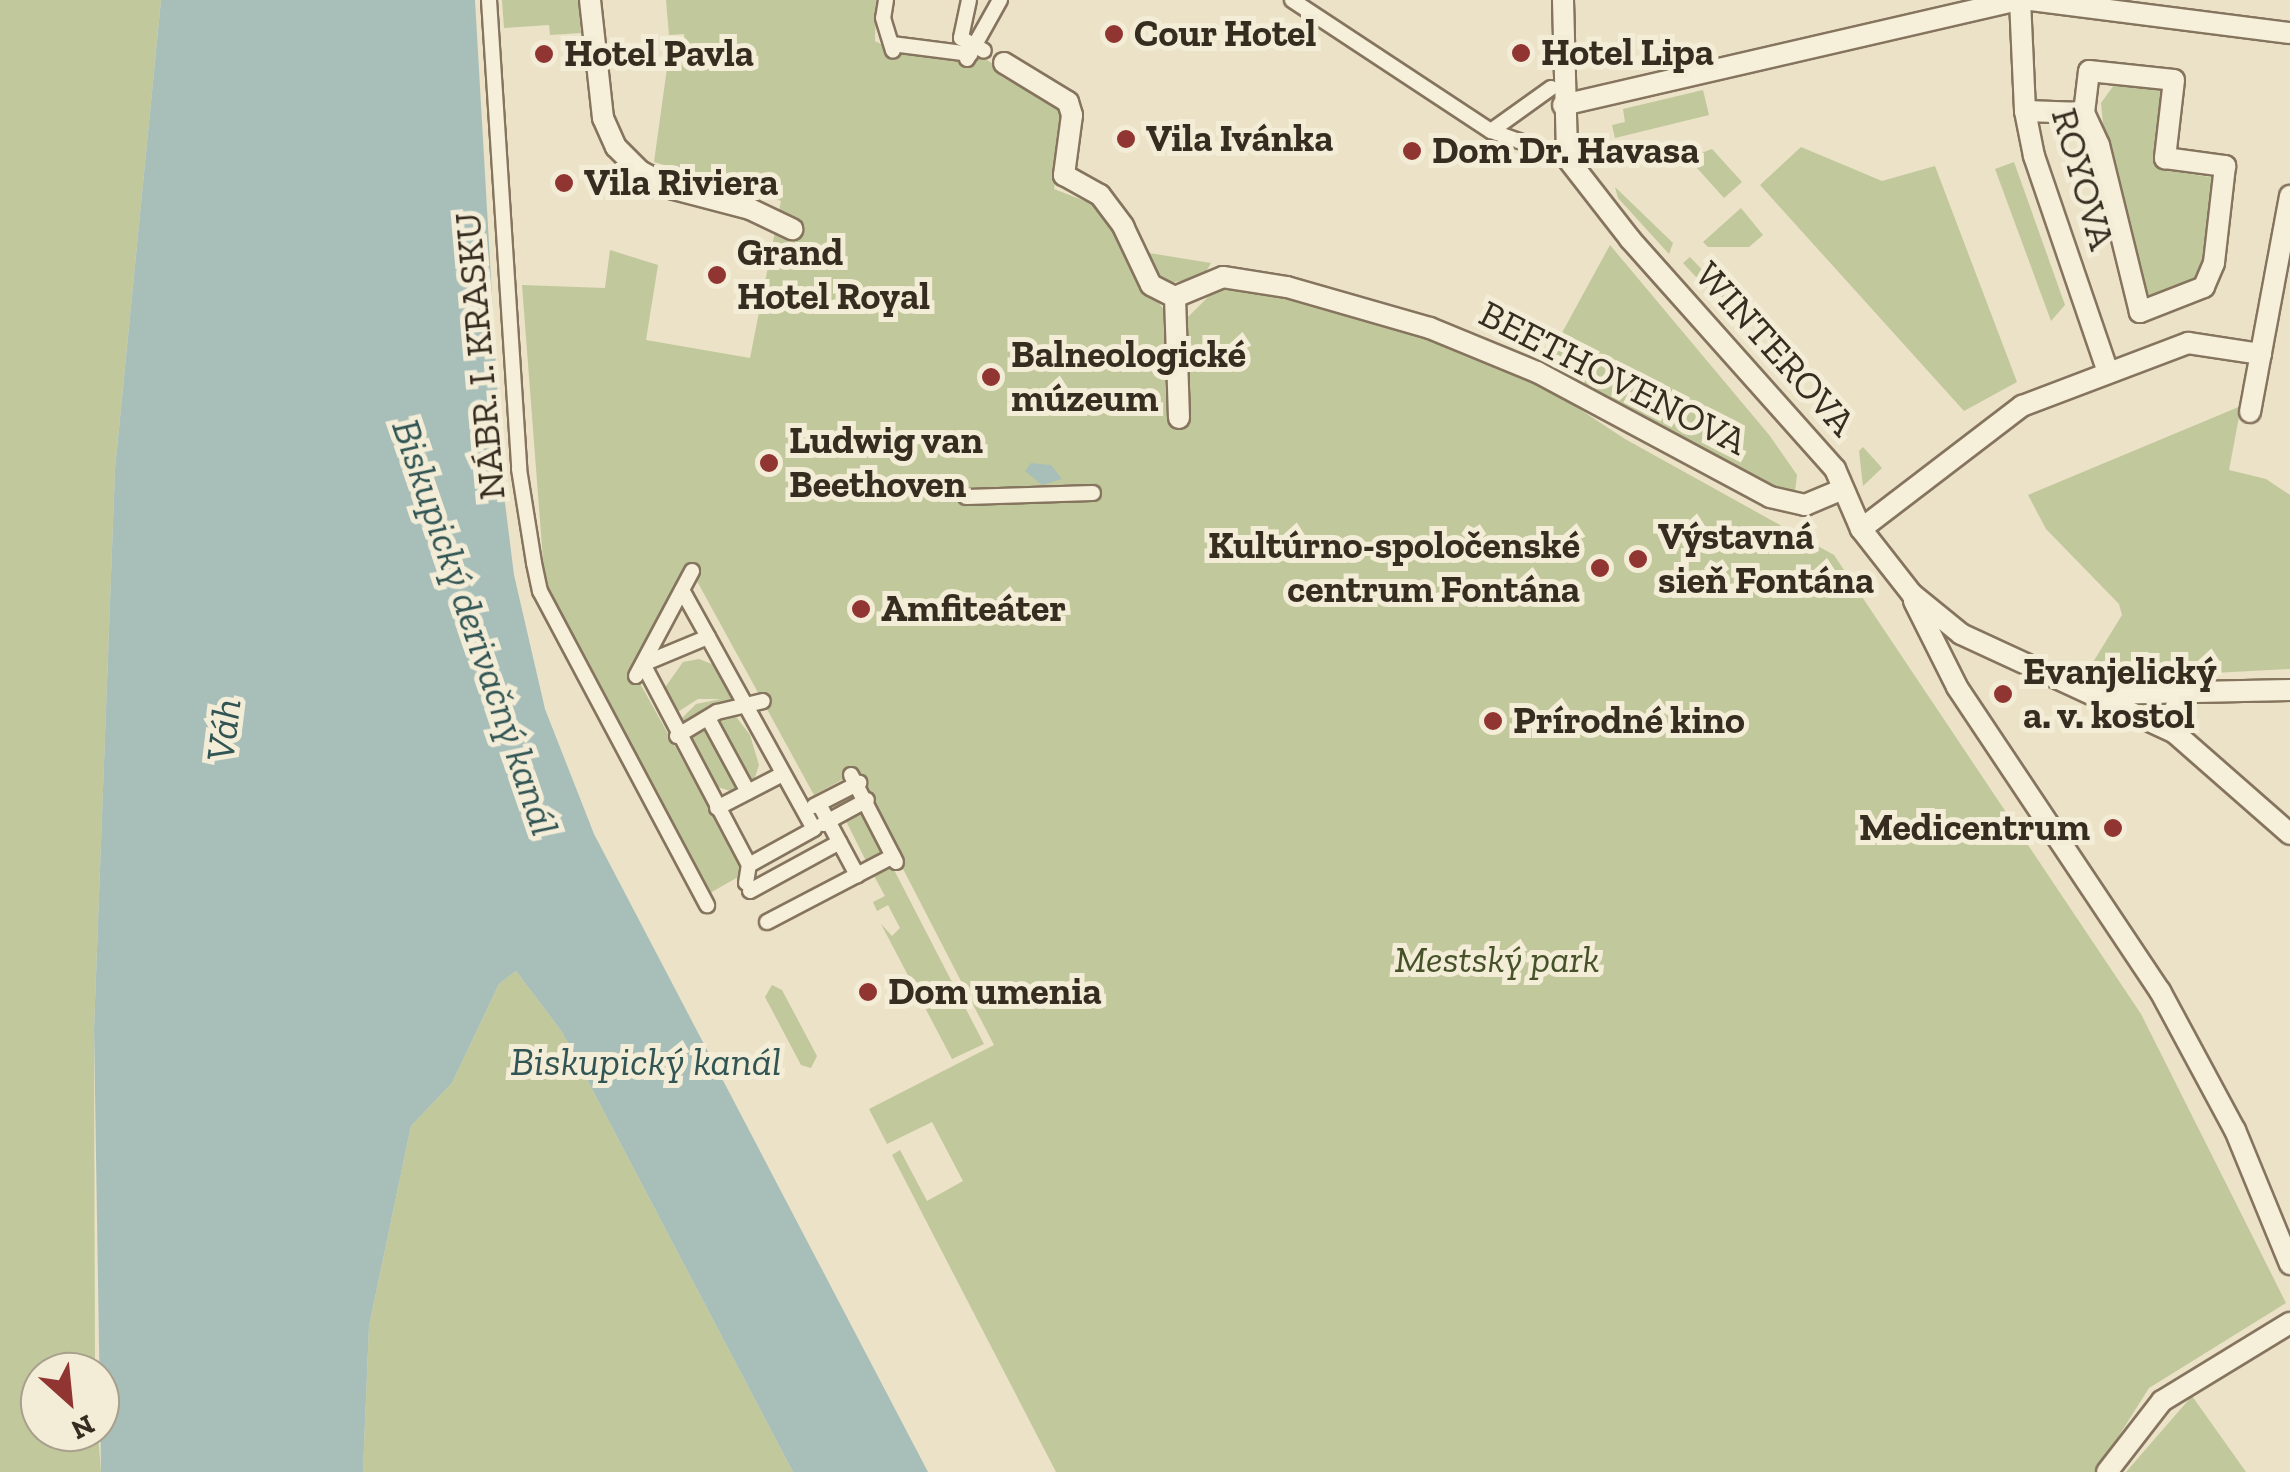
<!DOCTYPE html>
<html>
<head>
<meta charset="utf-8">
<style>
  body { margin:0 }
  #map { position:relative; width:2290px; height:1472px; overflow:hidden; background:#ebe2c7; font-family:"Zilla Slab",serif }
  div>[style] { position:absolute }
  .green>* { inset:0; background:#c1c89b }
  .water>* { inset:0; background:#a8bfb9 }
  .roads { filter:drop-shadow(2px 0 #85745e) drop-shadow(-2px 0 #85745e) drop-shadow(0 2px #85745e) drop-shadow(0 -2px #85745e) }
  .pedestrian>* { height:14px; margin:-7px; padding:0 7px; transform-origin:7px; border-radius:7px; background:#f6efda }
  .minor>* { height:20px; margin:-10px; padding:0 10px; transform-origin:10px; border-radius:10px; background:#f6efda }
  .dots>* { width:28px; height:28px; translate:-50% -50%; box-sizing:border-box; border:5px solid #f3ecd6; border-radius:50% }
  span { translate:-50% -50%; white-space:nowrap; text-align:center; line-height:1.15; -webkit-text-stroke:10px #f3ecd6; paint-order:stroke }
  .poi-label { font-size:38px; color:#372c20; font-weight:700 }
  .left { translate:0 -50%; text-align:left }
  .right { translate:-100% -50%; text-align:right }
  .street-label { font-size:38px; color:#372c20 }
  .park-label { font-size:38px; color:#455128; font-style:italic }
  .water-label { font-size:40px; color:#315554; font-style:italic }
  .north { position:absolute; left:20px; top:1352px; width:100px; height:100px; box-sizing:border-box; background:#f3ecd6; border:2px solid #a89f8d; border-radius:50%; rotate:153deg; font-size:28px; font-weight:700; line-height:40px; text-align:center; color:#372c20 }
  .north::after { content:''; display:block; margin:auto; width:35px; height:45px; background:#903532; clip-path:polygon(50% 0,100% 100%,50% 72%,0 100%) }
</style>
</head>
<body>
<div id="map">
  <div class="green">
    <div style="clip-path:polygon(0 0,161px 0,115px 469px,94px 1029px,95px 1372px,40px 1372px,40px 1432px,98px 1432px,101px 1472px,0 1472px)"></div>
    <div style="clip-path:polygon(502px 0,578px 0,581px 33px,550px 35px,549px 25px,504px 28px)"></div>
    <div style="clip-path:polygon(666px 0,876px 0,875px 41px,900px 54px,960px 56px,974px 63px,979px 55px,1003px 70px,1000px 76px,1060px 109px,1065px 120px,1054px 189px,1098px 206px,1117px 228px,1129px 266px,1170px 317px,1187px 318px,1221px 284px,1311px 300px,1479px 355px,1543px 385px,1625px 439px,1834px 555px,2141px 1014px,2286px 1303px,2149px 1388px,2096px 1472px,1056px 1472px,892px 1155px,900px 1150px,927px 1201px,963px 1181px,932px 1122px,887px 1144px,869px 1109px,994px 1045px,869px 803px,851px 775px,814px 795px,692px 572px,636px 676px,745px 873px,703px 897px,545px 586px,522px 285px,605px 288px,610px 250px,658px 265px,646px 340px,750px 358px,781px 201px,654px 162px,667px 68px,678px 67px,677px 55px,686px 54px,684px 34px,669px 35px)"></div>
    <div style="clip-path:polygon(2136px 82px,2161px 92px,2156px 160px,2170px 171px,2210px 177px,2217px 190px,2209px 263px,2185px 291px,2143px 307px,2106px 154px,2101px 103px,2114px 85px)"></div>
    <div style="clip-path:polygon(1703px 90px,1709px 115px,1615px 138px,1612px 125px,1625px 122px,1623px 109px)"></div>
    <div style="clip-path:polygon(1801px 147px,1882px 181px,1935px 166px,2017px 382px,1964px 411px,1760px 185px)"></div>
    <div style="clip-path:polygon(1712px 149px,1742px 182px,1724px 198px,1688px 158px)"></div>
    <div style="clip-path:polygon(2014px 162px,2065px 305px,2051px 321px,1995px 169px)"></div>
    <div style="clip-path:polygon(1615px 187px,1673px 243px,1669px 254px,1618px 198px)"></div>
    <div style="clip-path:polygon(1741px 208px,1763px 235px,1749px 247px,1708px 247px,1703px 242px)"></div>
    <div style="clip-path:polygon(1610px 245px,1770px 436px,1797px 475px,1795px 491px,1785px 492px,1690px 445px,1546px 362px)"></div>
    <div style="clip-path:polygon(1149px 253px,1211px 263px,1203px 277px,1169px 283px,1146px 266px)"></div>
    <div style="clip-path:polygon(1690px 257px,1729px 298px,1722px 305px,1683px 263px)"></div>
    <div style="clip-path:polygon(2241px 406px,2229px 470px,2266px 479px,2290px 495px,2290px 669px,2139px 677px,2087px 672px,2122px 615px,2119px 604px,2046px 529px,2028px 495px)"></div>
    <div style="clip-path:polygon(1863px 447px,1882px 468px,1863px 486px,1859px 451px)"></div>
    <div style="clip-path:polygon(699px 659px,712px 664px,732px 700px,686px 727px,681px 719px,696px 704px,721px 699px,698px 699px,676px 713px,664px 689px,683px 662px)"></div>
    <div style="clip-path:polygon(734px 714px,750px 735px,759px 765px,753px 783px,716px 721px)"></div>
    <div style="clip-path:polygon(701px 725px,739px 783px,736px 793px,718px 787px,698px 762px,690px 737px)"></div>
    <div style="clip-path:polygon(862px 807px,886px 854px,867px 863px,844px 817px)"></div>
    <div style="clip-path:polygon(891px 864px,984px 1044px,952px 1059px,881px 924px,892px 936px,900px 928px,888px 905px,877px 911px,873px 902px,885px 896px,873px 874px)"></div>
    <div style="clip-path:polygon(516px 971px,562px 1032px,793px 1472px,363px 1472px,369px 1326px,411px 1126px,452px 1083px,499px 984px)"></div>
    <div style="clip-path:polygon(772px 985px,782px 990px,817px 1056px,811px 1068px,801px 1065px,765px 997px)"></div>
    <div style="clip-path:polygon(2192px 1396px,2246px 1472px,2126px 1472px)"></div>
  </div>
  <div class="water">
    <div style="clip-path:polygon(161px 0,475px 0,503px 487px,514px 575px,545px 709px,594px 834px,928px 1472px,793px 1472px,562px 1032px,516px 971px,499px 984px,452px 1083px,411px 1126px,369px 1326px,363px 1472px,101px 1472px,94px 1029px,115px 469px)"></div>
    <div style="clip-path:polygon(1031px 463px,1051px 465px,1062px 479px,1042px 485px,1025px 471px)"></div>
  </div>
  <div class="roads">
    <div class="pedestrian">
      <div style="left:489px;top:0;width:470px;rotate:86.3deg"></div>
      <div style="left:519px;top:469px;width:95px;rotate:80.9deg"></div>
      <div style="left:534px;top:563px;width:29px;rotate:78deg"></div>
      <div style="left:540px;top:591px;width:356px;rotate:62deg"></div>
      <div style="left:886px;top:0;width:18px;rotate:99deg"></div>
      <div style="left:883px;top:18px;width:34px;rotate:73deg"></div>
      <div style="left:969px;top:0;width:39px;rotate:102deg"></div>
      <div style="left:961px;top:38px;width:26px;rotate:29deg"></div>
      <div style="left:1292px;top:0;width:238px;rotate:33.4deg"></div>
      <div style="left:1491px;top:131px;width:81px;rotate:19.6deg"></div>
      <div style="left:892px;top:44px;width:79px;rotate:7.3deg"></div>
      <div style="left:967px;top:59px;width:68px;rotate:-60.8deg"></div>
      <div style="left:1491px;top:131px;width:74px;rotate:-35.6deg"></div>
      <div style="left:966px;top:497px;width:127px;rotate:-1.8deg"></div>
      <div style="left:682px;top:590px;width:54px;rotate:61deg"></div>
      <div style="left:636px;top:676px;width:119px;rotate:-61.9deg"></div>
      <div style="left:708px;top:718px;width:84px;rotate:61.6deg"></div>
      <div style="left:677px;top:736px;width:47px;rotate:-31deg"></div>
      <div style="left:717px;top:712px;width:47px;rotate:-13.4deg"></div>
      <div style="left:851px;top:775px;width:98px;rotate:62.7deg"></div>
      <div style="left:819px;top:804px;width:81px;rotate:61.8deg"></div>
      <div style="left:814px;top:806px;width:51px;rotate:-27.1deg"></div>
      <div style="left:717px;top:808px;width:74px;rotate:-27.3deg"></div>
      <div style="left:823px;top:824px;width:50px;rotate:-28.6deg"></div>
      <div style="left:746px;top:883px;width:18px;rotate:-81deg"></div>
      <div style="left:749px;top:865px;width:227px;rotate:-117.8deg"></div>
      <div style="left:643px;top:664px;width:70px;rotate:-22.6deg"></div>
      <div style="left:708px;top:637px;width:219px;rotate:61.1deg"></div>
      <div style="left:814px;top:829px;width:74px;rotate:151deg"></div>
      <div style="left:750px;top:891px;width:102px;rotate:-28.6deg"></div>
      <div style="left:767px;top:922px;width:142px;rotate:-27.6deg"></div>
    </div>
    <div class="minor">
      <div style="left:590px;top:0;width:119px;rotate:83.7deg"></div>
      <div style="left:603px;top:118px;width:32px;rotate:66deg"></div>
      <div style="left:616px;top:147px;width:34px;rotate:45deg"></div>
      <div style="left:640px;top:171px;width:38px;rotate:28deg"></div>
      <div style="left:674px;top:189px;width:79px;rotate:14.7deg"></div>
      <div style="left:750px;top:209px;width:47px;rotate:25.5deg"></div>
      <div style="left:1563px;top:0;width:158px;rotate:88.5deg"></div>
      <div style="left:1567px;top:158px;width:103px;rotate:52.1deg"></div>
      <div style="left:1630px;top:239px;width:308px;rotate:48.3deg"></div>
      <div style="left:1835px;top:469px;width:65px;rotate:66.6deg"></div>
      <div style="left:1861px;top:529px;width:83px;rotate:51.9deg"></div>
      <div style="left:1912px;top:594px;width:63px;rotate:39.2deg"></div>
      <div style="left:1961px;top:634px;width:236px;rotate:24.8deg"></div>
      <div style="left:2175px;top:733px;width:153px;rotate:41.3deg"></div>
      <div style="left:2020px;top:0;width:111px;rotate:87.4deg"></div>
      <div style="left:2025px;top:111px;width:46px;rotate:78.7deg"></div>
      <div style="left:2034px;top:156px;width:228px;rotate:71.1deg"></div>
      <div style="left:2031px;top:0;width:261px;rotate:7.3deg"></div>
      <div style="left:1004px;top:63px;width:75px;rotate:31.4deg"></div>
      <div style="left:1068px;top:102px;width:14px;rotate:73deg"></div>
      <div style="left:1072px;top:115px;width:61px;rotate:97.6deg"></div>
      <div style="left:1064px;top:175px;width:41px;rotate:29.1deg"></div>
      <div style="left:1100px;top:195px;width:39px;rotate:53deg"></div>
      <div style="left:1123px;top:226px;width:65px;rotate:64.6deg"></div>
      <div style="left:1151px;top:285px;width:27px;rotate:27deg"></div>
      <div style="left:1175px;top:297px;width:121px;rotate:88.1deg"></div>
      <div style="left:1563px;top:105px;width:466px;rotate:-13deg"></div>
      <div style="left:2025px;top:111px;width:59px;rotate:1.9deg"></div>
      <div style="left:2084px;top:113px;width:42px;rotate:-83.2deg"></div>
      <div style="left:2089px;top:71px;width:85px;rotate:6deg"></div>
      <div style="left:2174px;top:80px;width:79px;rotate:96.6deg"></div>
      <div style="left:2165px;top:158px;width:61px;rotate:7.6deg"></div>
      <div style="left:2225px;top:166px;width:98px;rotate:96.5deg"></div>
      <div style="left:2214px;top:263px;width:26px;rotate:113deg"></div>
      <div style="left:2204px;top:287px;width:69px;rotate:158.7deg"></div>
      <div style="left:2140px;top:312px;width:172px;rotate:-103.8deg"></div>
      <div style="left:2099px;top:145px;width:35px;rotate:-115deg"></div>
      <div style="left:1175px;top:297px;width:52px;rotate:-22.6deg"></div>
      <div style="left:1223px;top:277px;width:65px;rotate:8.9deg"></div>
      <div style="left:1287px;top:287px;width:149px;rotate:16deg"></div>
      <div style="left:1430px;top:328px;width:116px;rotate:22.4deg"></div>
      <div style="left:1537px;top:372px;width:264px;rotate:28.2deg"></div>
      <div style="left:1770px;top:497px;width:36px;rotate:13deg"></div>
      <div style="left:1805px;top:505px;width:41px;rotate:-22.8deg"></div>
      <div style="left:2250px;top:412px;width:220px;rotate:-79.5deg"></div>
      <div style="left:1861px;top:529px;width:203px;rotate:-37.4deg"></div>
      <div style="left:2022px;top:406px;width:178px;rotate:-20.8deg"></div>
      <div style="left:2188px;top:343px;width:74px;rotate:8.6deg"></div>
      <div style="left:1914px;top:601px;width:96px;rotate:63.4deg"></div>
      <div style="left:1957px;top:687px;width:366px;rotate:56.3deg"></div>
      <div style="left:2160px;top:991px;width:158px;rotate:61.7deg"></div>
      <div style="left:2235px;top:1130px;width:145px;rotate:67.7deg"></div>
      <div style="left:2102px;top:694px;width:188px;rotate:-1.2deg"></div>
      <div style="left:2175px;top:733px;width:26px;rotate:-88deg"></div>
      <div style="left:2176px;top:707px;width:22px;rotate:-58deg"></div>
      <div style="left:2107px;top:1472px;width:90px;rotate:-52.2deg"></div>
      <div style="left:2162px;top:1401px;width:150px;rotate:-31.4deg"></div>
    </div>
  </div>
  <div class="dots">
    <div style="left:1114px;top:34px;background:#903532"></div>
    <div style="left:1521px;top:53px;background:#903532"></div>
    <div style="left:544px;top:54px;background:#903532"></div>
    <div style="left:1126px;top:139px;background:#903532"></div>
    <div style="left:1412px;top:151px;background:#903532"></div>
    <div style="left:564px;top:183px;background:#903532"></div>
    <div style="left:717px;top:275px;background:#903532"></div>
    <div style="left:991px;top:377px;background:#903532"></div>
    <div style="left:769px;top:463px;background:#903532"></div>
    <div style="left:1638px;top:559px;background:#903532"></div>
    <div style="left:1600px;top:568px;background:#903532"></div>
    <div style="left:861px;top:609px;background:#903532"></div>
    <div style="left:2003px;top:694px;background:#903532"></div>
    <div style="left:1493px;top:721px;background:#903532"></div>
    <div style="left:2113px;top:828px;background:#903532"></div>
    <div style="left:868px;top:992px;background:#903532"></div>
  </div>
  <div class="poi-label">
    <span class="left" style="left:1134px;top:34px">Cour Hotel</span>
    <span class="left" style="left:1541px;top:53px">Hotel Lipa</span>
    <span class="left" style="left:564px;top:54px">Hotel Pavla</span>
    <span class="left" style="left:1146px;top:139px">Vila Ivánka</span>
    <span class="left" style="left:1432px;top:151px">Dom Dr. Havasa</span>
    <span class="left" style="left:584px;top:183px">Vila Riviera</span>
    <span class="left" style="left:737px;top:275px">Grand<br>Hotel Royal</span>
    <span class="left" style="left:1011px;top:377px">Balneologické<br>múzeum</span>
    <span class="left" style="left:789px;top:463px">Ludwig van<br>Beethoven</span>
    <span class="left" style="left:1658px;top:559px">Výstavná<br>sieň Fontána</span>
    <span class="right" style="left:1580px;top:568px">Kultúrno-spoločenské<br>centrum Fontána</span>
    <span class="left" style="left:881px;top:609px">Amfiteáter</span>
    <span class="left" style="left:2023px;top:694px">Evanjelický<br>a. v. kostol</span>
    <span class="left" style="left:1513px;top:721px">Prírodné kino</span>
    <span class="right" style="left:2090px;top:828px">Medicentrum</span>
    <span class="left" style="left:888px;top:992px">Dom umenia</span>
  </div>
  <div class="street-label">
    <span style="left:2083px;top:179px;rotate:74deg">ROYOVA</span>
    <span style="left:1775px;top:349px;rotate:48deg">WINTEROVA</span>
    <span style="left:480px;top:356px;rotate:-95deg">NÁBR. I. KRASKU</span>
    <span style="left:1613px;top:378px;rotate:27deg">BEETHOVENOVA</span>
  </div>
  <div class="park-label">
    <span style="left:1497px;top:960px">Mestský park</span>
  </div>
  <div class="water-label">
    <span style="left:476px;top:627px;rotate:71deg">Biskupický derivačný kanál</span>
    <span style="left:223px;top:730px;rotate:-83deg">Váh</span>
    <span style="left:646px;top:1061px">Biskupický kanál</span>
  </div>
  <div class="north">N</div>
</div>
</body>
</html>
